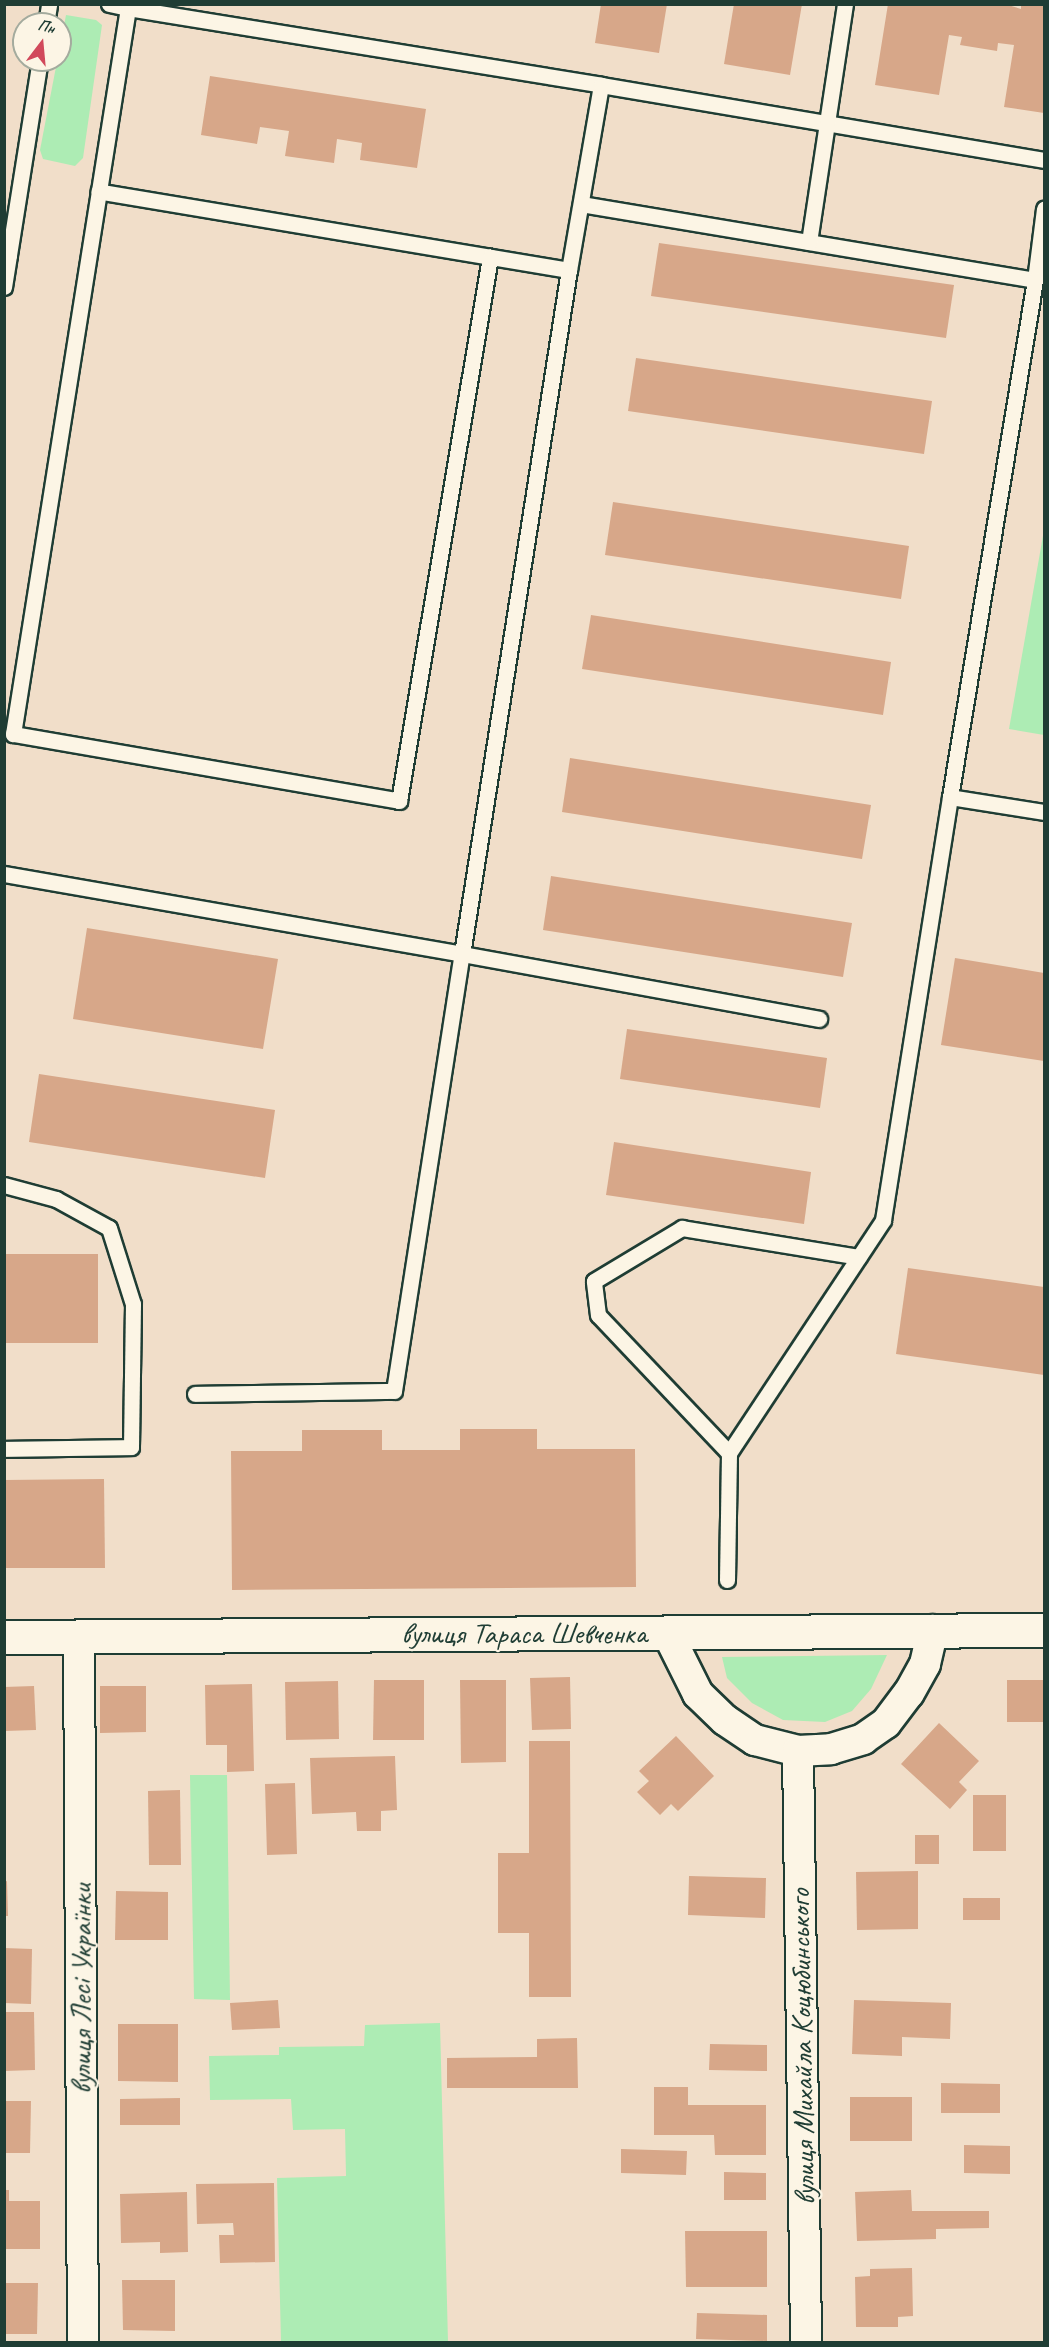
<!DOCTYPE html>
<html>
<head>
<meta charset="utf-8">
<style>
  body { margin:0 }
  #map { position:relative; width:1049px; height:2347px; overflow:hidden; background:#f1dec9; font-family:Caveat,sans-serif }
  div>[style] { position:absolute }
  .green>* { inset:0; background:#adecb4 }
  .building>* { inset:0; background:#d7a789 }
  .roads { filter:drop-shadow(2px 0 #1f3d34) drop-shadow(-2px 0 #1f3d34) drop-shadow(0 2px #1f3d34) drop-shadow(0 -2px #1f3d34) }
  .lane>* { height:15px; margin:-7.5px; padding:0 7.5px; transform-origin:7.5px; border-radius:7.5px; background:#fcf5e5 }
  .street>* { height:30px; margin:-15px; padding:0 15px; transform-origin:15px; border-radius:15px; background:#fcf5e5 }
  .secondary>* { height:33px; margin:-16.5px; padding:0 16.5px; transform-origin:16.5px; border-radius:16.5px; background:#fcf5e5 }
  span { translate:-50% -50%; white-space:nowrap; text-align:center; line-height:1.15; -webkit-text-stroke:4.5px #fcf5e5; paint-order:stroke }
  .street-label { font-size:30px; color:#1f3d34 }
  .frame { position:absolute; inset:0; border:6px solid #1f3d34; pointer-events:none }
  .north { position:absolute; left:12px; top:12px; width:60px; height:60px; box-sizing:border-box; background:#fcf5e5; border:2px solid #a4ab9e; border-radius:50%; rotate:16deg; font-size:16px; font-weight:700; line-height:24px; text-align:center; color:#1f3d34 }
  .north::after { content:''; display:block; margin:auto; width:21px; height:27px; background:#d1495b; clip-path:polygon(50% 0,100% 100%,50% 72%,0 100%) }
</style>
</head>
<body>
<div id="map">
  <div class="green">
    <div style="clip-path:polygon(66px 15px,96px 20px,102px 25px,83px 158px,75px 166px,43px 159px,40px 150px)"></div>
    <div style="clip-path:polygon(1044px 530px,1044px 735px,1009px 729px)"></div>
    <div style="clip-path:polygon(887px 1655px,871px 1689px,852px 1711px,825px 1722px,783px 1720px,752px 1703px,727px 1678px,722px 1657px)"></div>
    <div style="clip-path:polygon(190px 1775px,227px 1775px,230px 2000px,194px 1999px)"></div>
    <div style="clip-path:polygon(440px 2023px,448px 2342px,281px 2342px,277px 2178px,346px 2176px,345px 2129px,293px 2130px,291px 2099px,210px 2100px,209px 2056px,279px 2055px,279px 2047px,364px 2046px,365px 2025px)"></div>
  </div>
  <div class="building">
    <div style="clip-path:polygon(601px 4px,667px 4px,659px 53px,595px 43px)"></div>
    <div style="clip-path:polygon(734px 4px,802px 4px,790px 75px,724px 64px)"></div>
    <div style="clip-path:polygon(888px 4px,1005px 4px,1021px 9px,1021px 4px,1044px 4px,1044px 113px,1004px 107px,1014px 45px,998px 43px,997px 51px,960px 45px,962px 37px,949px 35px,939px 95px,875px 85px)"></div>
    <div style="clip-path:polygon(210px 76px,426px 109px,417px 168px,360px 160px,362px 143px,337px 139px,334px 163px,285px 156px,289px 131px,260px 127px,257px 144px,201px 135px)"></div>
    <div style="clip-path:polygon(659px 243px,954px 285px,946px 338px,651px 296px)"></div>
    <div style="clip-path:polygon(636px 358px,932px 401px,924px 454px,628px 411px)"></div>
    <div style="clip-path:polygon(613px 502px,909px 546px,901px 599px,605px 555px)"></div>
    <div style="clip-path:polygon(591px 615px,891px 662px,883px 715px,582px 669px)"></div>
    <div style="clip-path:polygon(570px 758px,871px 805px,862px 859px,562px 812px)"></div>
    <div style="clip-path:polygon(551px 876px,852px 923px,843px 977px,543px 930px)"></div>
    <div style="clip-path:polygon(87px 928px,278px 959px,263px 1049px,73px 1019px)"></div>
    <div style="clip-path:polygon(955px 958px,1044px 973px,1044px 1061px,941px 1045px)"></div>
    <div style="clip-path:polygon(627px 1029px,827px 1058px,820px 1108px,620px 1079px)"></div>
    <div style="clip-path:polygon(39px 1074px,275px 1110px,265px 1178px,29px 1142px)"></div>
    <div style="clip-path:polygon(614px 1142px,811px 1172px,804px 1224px,606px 1195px)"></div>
    <div style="clip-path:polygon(4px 1254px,98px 1254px,98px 1343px,4px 1343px)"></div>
    <div style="clip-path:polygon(908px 1268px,1044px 1287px,1044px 1375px,896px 1354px)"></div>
    <div style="clip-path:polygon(460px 1429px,537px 1429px,537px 1449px,635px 1449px,636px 1587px,232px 1590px,231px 1451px,302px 1451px,302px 1430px,382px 1430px,382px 1450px,460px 1450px)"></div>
    <div style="clip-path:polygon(104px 1479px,105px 1568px,4px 1568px,4px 1480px)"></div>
    <div style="clip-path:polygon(570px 1677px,571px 1729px,532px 1730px,530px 1678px)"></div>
    <div style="clip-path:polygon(374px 1680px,424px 1680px,424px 1740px,373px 1740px)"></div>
    <div style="clip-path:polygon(460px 1680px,506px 1680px,506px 1762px,461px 1763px)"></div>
    <div style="clip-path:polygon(1007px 1680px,1044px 1680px,1044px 1722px,1007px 1722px)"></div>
    <div style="clip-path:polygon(338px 1681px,339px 1739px,286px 1740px,285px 1682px)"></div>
    <div style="clip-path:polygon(252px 1684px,254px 1771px,227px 1772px,227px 1745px,206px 1745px,205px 1685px)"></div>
    <div style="clip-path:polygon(34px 1686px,36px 1730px,4px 1731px,4px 1687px)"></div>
    <div style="clip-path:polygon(100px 1686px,146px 1686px,146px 1732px,100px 1733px)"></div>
    <div style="clip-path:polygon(939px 1723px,979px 1761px,959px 1782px,967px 1790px,950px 1809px,901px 1764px)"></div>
    <div style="clip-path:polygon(676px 1736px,714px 1776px,678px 1811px,671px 1804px,660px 1815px,637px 1792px,649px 1781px,639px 1771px)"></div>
    <div style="clip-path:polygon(529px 1741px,570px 1741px,571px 1997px,529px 1997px,529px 1933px,498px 1933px,498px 1853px,529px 1853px)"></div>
    <div style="clip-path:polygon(395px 1756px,397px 1810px,381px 1811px,381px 1831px,357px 1831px,356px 1812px,312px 1814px,310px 1758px)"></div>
    <div style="clip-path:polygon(295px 1783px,297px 1854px,267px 1855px,265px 1784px)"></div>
    <div style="clip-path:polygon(180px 1790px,181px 1865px,149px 1865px,148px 1791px)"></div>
    <div style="clip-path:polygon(973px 1795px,1006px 1795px,1006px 1851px,973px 1851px)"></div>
    <div style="clip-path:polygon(915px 1835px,939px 1835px,939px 1864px,915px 1864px)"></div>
    <div style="clip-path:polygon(918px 1871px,918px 1929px,857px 1930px,856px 1872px)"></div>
    <div style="clip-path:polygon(689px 1876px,766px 1878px,765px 1918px,688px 1915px)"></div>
    <div style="clip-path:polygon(7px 1881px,8px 1916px,4px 1916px,4px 1882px)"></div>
    <div style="clip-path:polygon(116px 1891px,168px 1892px,168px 1940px,115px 1940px)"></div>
    <div style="clip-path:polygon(963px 1898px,1000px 1898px,1000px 1920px,963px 1920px)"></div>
    <div style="clip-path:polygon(4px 1948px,32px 1949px,31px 2004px,4px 2003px)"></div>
    <div style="clip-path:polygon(278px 2000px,280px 2028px,232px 2030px,230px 2003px)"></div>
    <div style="clip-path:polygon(854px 2000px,951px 2003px,950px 2039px,902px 2037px,902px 2056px,852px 2054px)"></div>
    <div style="clip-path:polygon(4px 2012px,34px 2012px,35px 2070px,4px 2071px)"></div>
    <div style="clip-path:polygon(118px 2024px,178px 2024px,178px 2082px,118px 2081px)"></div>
    <div style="clip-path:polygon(577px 2038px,578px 2088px,447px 2088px,447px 2058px,537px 2057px,537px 2039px)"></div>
    <div style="clip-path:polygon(710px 2044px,767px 2045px,767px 2071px,709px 2070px)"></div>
    <div style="clip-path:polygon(941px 2083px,1000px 2084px,1000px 2113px,941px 2113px)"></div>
    <div style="clip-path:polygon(654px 2087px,688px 2087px,688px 2105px,766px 2105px,766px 2155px,715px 2155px,714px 2135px,654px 2135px)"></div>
    <div style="clip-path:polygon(850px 2097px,912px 2097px,912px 2141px,850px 2141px)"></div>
    <div style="clip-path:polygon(180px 2098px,180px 2125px,120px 2125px,120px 2099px)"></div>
    <div style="clip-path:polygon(4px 2101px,31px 2101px,30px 2153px,4px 2153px)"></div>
    <div style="clip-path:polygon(964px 2145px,1010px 2146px,1010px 2174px,964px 2173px)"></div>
    <div style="clip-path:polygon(621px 2149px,687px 2151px,686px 2175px,621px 2173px)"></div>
    <div style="clip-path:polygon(724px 2172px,766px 2173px,766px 2200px,724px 2200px)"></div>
    <div style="clip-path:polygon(274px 2183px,275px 2262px,220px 2263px,219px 2235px,234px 2235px,233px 2223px,197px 2224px,196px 2184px)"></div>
    <div style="clip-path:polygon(4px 2190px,9px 2190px,9px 2201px,40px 2201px,40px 2249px,4px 2249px)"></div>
    <div style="clip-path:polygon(911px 2190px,912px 2211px,989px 2211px,989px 2228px,936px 2229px,936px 2239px,857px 2241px,855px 2192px)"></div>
    <div style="clip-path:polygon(187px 2192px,188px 2252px,160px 2253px,160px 2242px,121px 2243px,120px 2194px)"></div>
    <div style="clip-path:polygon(685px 2231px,767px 2231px,767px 2287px,686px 2287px)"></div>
    <div style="clip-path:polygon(912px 2268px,913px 2316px,898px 2317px,898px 2327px,856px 2327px,855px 2277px,870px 2276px,870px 2269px)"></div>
    <div style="clip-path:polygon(122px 2280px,175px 2280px,175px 2331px,123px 2330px)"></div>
    <div style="clip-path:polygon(4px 2283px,38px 2283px,37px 2334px,4px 2334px)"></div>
    <div style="clip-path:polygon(697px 2313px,767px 2315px,767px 2341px,696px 2339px)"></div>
  </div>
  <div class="roads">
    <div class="lane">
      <div style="left:109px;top:4px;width:19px;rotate:12deg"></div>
      <div style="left:128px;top:8px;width:479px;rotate:9.2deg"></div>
      <div style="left:601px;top:85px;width:188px;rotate:99.8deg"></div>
      <div style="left:569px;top:270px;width:477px;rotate:-170.5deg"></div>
      <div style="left:99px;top:191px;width:185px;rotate:-81deg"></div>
      <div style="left:128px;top:8px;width:4px;rotate:-76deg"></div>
      <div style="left:46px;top:24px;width:20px;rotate:-81deg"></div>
      <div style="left:601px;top:85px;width:449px;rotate:9.6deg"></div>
      <div style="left:99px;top:191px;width:550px;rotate:99deg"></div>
      <div style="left:13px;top:734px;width:392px;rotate:9.8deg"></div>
      <div style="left:399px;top:801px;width:552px;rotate:-80.5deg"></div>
      <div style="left:581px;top:204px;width:460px;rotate:9.5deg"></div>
      <div style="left:1035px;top:280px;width:72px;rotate:-82.8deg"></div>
      <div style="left:809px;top:242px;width:241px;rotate:-81.4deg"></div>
      <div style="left:4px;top:255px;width:5px"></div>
      <div style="left:9px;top:255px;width:197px;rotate:-81deg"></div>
      <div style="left:4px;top:287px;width:32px;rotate:-81deg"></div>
      <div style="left:950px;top:797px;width:524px;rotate:-80.66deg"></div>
      <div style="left:4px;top:874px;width:465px;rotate:9.9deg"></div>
      <div style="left:462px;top:954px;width:692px;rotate:-81.11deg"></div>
      <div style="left:4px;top:1185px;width:54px;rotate:15.1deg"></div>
      <div style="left:56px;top:1199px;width:60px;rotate:28.7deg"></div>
      <div style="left:109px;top:1228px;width:80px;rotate:72.5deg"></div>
      <div style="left:133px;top:1304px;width:143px;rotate:90.8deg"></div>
      <div style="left:131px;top:1447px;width:127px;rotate:179.1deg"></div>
      <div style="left:195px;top:1394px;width:199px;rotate:-0.9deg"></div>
      <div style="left:394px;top:1391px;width:442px;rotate:-81.2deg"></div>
      <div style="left:462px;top:954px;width:363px;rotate:10.3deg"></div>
      <div style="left:729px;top:1453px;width:190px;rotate:-133.5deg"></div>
      <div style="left:598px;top:1315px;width:34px;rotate:-97deg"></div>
      <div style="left:594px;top:1281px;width:103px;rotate:-31.1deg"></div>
      <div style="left:682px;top:1228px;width:179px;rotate:9.3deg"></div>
      <div style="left:727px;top:1580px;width:127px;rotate:-89.1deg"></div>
      <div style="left:729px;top:1453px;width:279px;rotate:-56.5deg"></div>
      <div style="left:883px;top:1220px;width:428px;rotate:-81deg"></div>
      <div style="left:950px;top:797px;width:95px;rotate:9.1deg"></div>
    </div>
    <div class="street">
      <div style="left:667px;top:1632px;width:69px;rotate:63.4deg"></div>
      <div style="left:698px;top:1694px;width:37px;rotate:44deg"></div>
      <div style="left:725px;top:1720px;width:36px;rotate:34deg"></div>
      <div style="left:755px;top:1740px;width:44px;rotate:14.3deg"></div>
      <div style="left:798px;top:1751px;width:33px;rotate:-3deg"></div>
      <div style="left:831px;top:1749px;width:34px;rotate:-17deg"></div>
      <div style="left:863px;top:1739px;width:28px;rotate:-35deg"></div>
      <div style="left:886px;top:1723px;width:38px;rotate:-53deg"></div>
      <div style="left:909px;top:1693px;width:33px;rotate:-61deg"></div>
      <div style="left:925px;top:1664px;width:35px;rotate:-77deg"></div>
      <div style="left:79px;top:1636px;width:706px;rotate:89.68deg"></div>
      <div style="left:798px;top:1751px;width:591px;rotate:89.22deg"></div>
    </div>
    <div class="secondary">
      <div style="left:4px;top:1637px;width:1040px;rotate:-0.39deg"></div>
    </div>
  </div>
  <div class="street-label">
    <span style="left:524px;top:1633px">вулиця Тараса Шевченка</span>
    <span style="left:81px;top:1989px;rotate:-90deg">вулиця Лесі Українки</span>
    <span style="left:802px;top:2047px;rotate:-91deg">вулиця Михайла Коцюбинського</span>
  </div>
  <div class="frame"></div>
  <div class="north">Пн</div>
</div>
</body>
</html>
